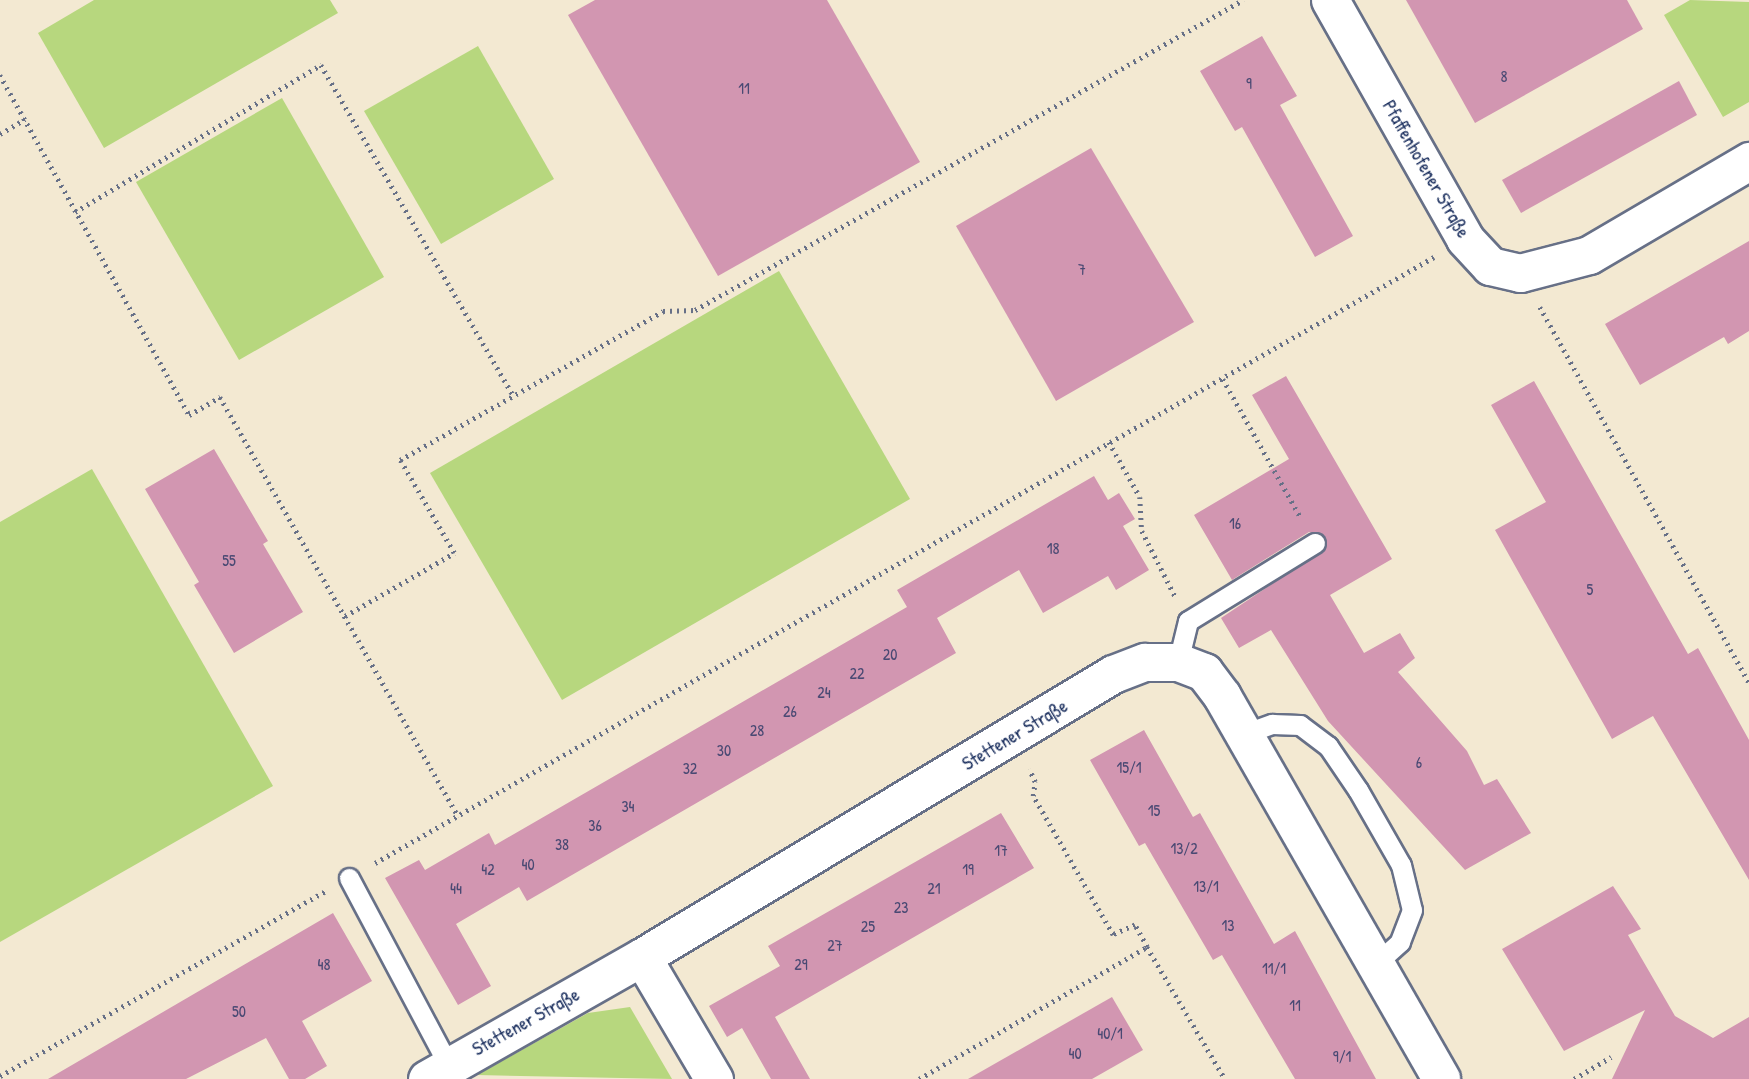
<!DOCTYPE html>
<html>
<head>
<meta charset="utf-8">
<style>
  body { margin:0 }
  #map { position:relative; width:1749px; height:1079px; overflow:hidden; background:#f3e9d2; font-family:"Patrick Hand",sans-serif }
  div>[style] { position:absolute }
  .green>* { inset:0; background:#b7d77e }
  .building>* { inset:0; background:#d296b1 }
  .path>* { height:4.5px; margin-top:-2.25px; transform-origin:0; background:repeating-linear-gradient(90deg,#677087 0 2px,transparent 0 7px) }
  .roads { filter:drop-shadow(2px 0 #677087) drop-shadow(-2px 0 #677087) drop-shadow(0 2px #677087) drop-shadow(0 -2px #677087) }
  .service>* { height:19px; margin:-9.5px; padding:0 9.5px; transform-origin:9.5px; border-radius:9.5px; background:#fff }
  .minor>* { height:37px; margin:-18.5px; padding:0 18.5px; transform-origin:18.5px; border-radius:18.5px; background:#fff }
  span { translate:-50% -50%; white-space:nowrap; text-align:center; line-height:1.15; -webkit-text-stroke:5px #fff; paint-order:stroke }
  .number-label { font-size:16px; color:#494973 }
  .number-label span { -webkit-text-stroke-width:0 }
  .street-label { font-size:19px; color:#1b2f5e }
</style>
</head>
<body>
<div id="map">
  <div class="green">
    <div style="clip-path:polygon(94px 0,330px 0,338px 13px,104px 148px,38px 33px)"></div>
    <div style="clip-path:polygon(1690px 0,1749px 2px,1749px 102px,1723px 117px,1664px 15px)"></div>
    <div style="clip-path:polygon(478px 46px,554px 179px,441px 244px,364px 111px)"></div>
    <div style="clip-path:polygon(282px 98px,384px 277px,239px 360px,136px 182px)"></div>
    <div style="clip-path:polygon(779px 271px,910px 499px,562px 700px,430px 473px)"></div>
    <div style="clip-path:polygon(92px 469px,273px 786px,0 942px,0 522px)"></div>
    <div style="clip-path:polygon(630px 1007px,672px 1079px,477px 1075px,588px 1013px)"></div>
  </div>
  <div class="building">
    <div style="clip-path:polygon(595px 0,827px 0,920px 162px,718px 276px,568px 15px)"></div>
    <div style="clip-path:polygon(1406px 0,1627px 0,1643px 29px,1475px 123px)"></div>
    <div style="clip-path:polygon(1262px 36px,1297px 96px,1280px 105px,1353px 236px,1315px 257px,1242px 127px,1235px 131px,1200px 71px)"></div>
    <div style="clip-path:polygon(1679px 81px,1697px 115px,1521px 213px,1502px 180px)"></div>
    <div style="clip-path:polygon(1091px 148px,1194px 322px,1056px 401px,956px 226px)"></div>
    <div style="clip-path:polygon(1749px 241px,1749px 331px,1728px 344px,1724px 337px,1640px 385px,1605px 324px)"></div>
    <div style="clip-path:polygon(1286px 376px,1392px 559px,1330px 595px,1364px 653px,1400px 633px,1415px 658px,1398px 672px,1467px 751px,1484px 785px,1497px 779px,1531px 833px,1465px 870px,1328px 721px,1271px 630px,1239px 648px,1221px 618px,1326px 548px,1325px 536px,1309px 532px,1232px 580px,1194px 515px,1289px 459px,1252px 395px)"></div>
    <div style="clip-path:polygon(1534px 381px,1688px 654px,1698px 648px,1749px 740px,1749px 880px,1653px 716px,1612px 739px,1495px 530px,1546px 502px,1491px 405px)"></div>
    <div style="clip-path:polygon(214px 449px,268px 541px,263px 544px,303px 612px,234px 653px,194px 585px,199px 582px,145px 489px)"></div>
    <div style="clip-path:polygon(1094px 476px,1108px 500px,1119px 493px,1135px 519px,1123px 526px,1149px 570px,1116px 590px,1108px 576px,1043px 613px,1019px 570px,937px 618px,956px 653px,527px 901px,519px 887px,456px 924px,491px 986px,458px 1005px,385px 878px,419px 860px,425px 870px,489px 833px,495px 845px,907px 607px,897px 590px)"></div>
    <div style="clip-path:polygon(1144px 730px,1193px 817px,1200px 813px,1274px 944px,1295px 931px,1376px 1079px,1295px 1079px,1222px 955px,1213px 960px,1145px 843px,1139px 846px,1090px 760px)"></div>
    <div style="clip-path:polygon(1001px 813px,1034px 868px,775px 1017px,810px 1079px,771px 1079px,742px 1028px,727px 1037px,709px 1006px,780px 966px,768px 946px)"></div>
    <div style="clip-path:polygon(1613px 886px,1641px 929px,1628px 935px,1675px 1016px,1713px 1038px,1749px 1017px,1749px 1079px,1612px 1079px,1645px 1010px,1564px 1051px,1502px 949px)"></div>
    <div style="clip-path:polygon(333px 913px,372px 981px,302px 1021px,327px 1066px,305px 1079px,289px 1079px,266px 1038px,186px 1079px,48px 1079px)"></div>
    <div style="clip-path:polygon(1112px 997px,1143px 1050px,1092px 1079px,968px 1079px)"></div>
  </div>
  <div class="path">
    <div style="left:0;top:75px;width:389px;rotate:60.9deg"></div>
    <div style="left:189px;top:415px;width:36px;rotate:-30deg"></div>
    <div style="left:220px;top:397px;width:483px;rotate:60.4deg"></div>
    <div style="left:0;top:134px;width:29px;rotate:-31deg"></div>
    <div style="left:75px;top:212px;width:287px;rotate:-30.9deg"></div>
    <div style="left:321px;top:65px;width:382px;rotate:59.8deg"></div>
    <div style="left:1540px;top:307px;width:429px;rotate:60.9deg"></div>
    <div style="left:1223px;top:379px;width:159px;rotate:60.7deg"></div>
    <div style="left:1109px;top:442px;width:63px;rotate:60.6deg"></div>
    <div style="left:1140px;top:497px;width:34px;rotate:87deg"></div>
    <div style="left:1142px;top:531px;width:73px;rotate:63.1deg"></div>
    <div style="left:345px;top:616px;width:126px;rotate:-30deg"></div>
    <div style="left:454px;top:553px;width:108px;rotate:-120.1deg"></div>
    <div style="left:400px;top:460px;width:302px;rotate:-29.5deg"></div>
    <div style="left:663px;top:311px;width:32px;rotate:-2deg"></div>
    <div style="left:695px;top:310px;width:630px;rotate:-29.5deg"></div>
    <div style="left:375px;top:863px;width:1220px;rotate:-29.78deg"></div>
    <div style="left:1147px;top:947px;width:153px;rotate:59.4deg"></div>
    <div style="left:0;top:1076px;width:374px;rotate:-29.6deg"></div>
    <div style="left:919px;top:1079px;width:263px;rotate:-30.1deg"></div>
    <div style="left:1147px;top:947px;width:25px;rotate:-119deg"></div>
    <div style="left:1135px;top:925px;width:24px;rotate:156deg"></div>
    <div style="left:1113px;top:935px;width:160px;rotate:-119.9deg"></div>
    <div style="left:1033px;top:796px;width:14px;rotate:-82deg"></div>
    <div style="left:1035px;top:782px;width:14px;rotate:-115deg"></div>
    <div style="left:1574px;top:1079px;width:43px;rotate:-30.7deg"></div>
  </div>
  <div class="roads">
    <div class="service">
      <div style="left:1178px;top:662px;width:42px;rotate:-76.3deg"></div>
      <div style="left:1188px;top:621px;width:149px;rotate:-31.6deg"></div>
      <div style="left:1244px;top:734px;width:30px;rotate:-20deg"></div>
      <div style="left:1272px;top:724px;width:28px;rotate:2deg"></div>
      <div style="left:1300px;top:725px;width:35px;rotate:37deg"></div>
      <div style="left:1328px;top:746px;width:53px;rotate:55.7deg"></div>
      <div style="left:1358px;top:790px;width:86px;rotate:60.2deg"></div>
      <div style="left:1401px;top:865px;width:46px;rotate:76.3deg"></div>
      <div style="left:1412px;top:910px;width:34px;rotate:111deg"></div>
      <div style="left:1400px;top:942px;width:31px;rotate:138deg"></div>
      <div style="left:349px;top:878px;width:213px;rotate:62deg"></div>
    </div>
    <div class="minor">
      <div style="left:1330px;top:0;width:274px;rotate:60.5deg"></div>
      <div style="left:1465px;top:239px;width:37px;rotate:47deg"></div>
      <div style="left:1490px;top:266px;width:31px;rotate:13deg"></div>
      <div style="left:1520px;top:273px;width:71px;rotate:-14.6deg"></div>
      <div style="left:1589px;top:255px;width:186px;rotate:-30.4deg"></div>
      <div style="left:642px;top:957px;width:142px;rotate:59.5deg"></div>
      <div style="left:427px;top:1079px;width:247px;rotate:-29.6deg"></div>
      <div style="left:642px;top:957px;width:549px;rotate:-31deg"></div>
      <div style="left:1113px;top:674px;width:34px;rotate:-21deg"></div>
      <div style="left:1145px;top:662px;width:33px"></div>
      <div style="left:1178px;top:662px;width:28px;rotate:21deg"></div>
      <div style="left:1204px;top:672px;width:30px;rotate:53deg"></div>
      <div style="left:1222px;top:696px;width:441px;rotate:60.2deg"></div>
    </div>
  </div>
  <div class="number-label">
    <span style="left:1504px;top:76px">8</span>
    <span style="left:1249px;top:83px">9</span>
    <span style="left:744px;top:88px">11</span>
    <span style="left:1082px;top:269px">7</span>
    <span style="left:1235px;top:523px">16</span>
    <span style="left:1053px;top:548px">18</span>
    <span style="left:229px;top:560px">55</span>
    <span style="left:1590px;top:589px">5</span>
    <span style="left:890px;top:654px">20</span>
    <span style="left:857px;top:673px">22</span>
    <span style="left:824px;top:692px">24</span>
    <span style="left:790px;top:711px">26</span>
    <span style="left:757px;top:730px">28</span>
    <span style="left:724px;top:750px">30</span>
    <span style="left:1419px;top:762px">6</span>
    <span style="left:1129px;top:767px">15/1</span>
    <span style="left:690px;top:768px">32</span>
    <span style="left:628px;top:806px">34</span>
    <span style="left:1154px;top:810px">15</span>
    <span style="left:595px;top:825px">36</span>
    <span style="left:562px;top:844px">38</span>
    <span style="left:1184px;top:848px">13/2</span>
    <span style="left:1001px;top:850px">17</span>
    <span style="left:528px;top:864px">40</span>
    <span style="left:488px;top:869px">42</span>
    <span style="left:968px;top:869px">19</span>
    <span style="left:1206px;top:886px">13/1</span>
    <span style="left:456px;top:888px">44</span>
    <span style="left:934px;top:888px">21</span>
    <span style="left:901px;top:907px">23</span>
    <span style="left:1228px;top:925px">13</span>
    <span style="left:868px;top:926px">25</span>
    <span style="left:835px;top:945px">27</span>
    <span style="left:324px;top:964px">48</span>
    <span style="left:801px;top:964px">29</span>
    <span style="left:1274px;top:968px">11/1</span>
    <span style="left:1295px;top:1005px">11</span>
    <span style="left:239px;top:1011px">50</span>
    <span style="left:1110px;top:1033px">40/1</span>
    <span style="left:1075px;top:1053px">40</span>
    <span style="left:1342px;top:1056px">9/1</span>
  </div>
  <div class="street-label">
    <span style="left:1426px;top:169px;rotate:60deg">Pfaffenhofener Straße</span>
    <span style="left:1015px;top:735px;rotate:-31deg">Stettener Straße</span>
    <span style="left:526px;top:1022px;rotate:-29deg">Stettener Straße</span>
  </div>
</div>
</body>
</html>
